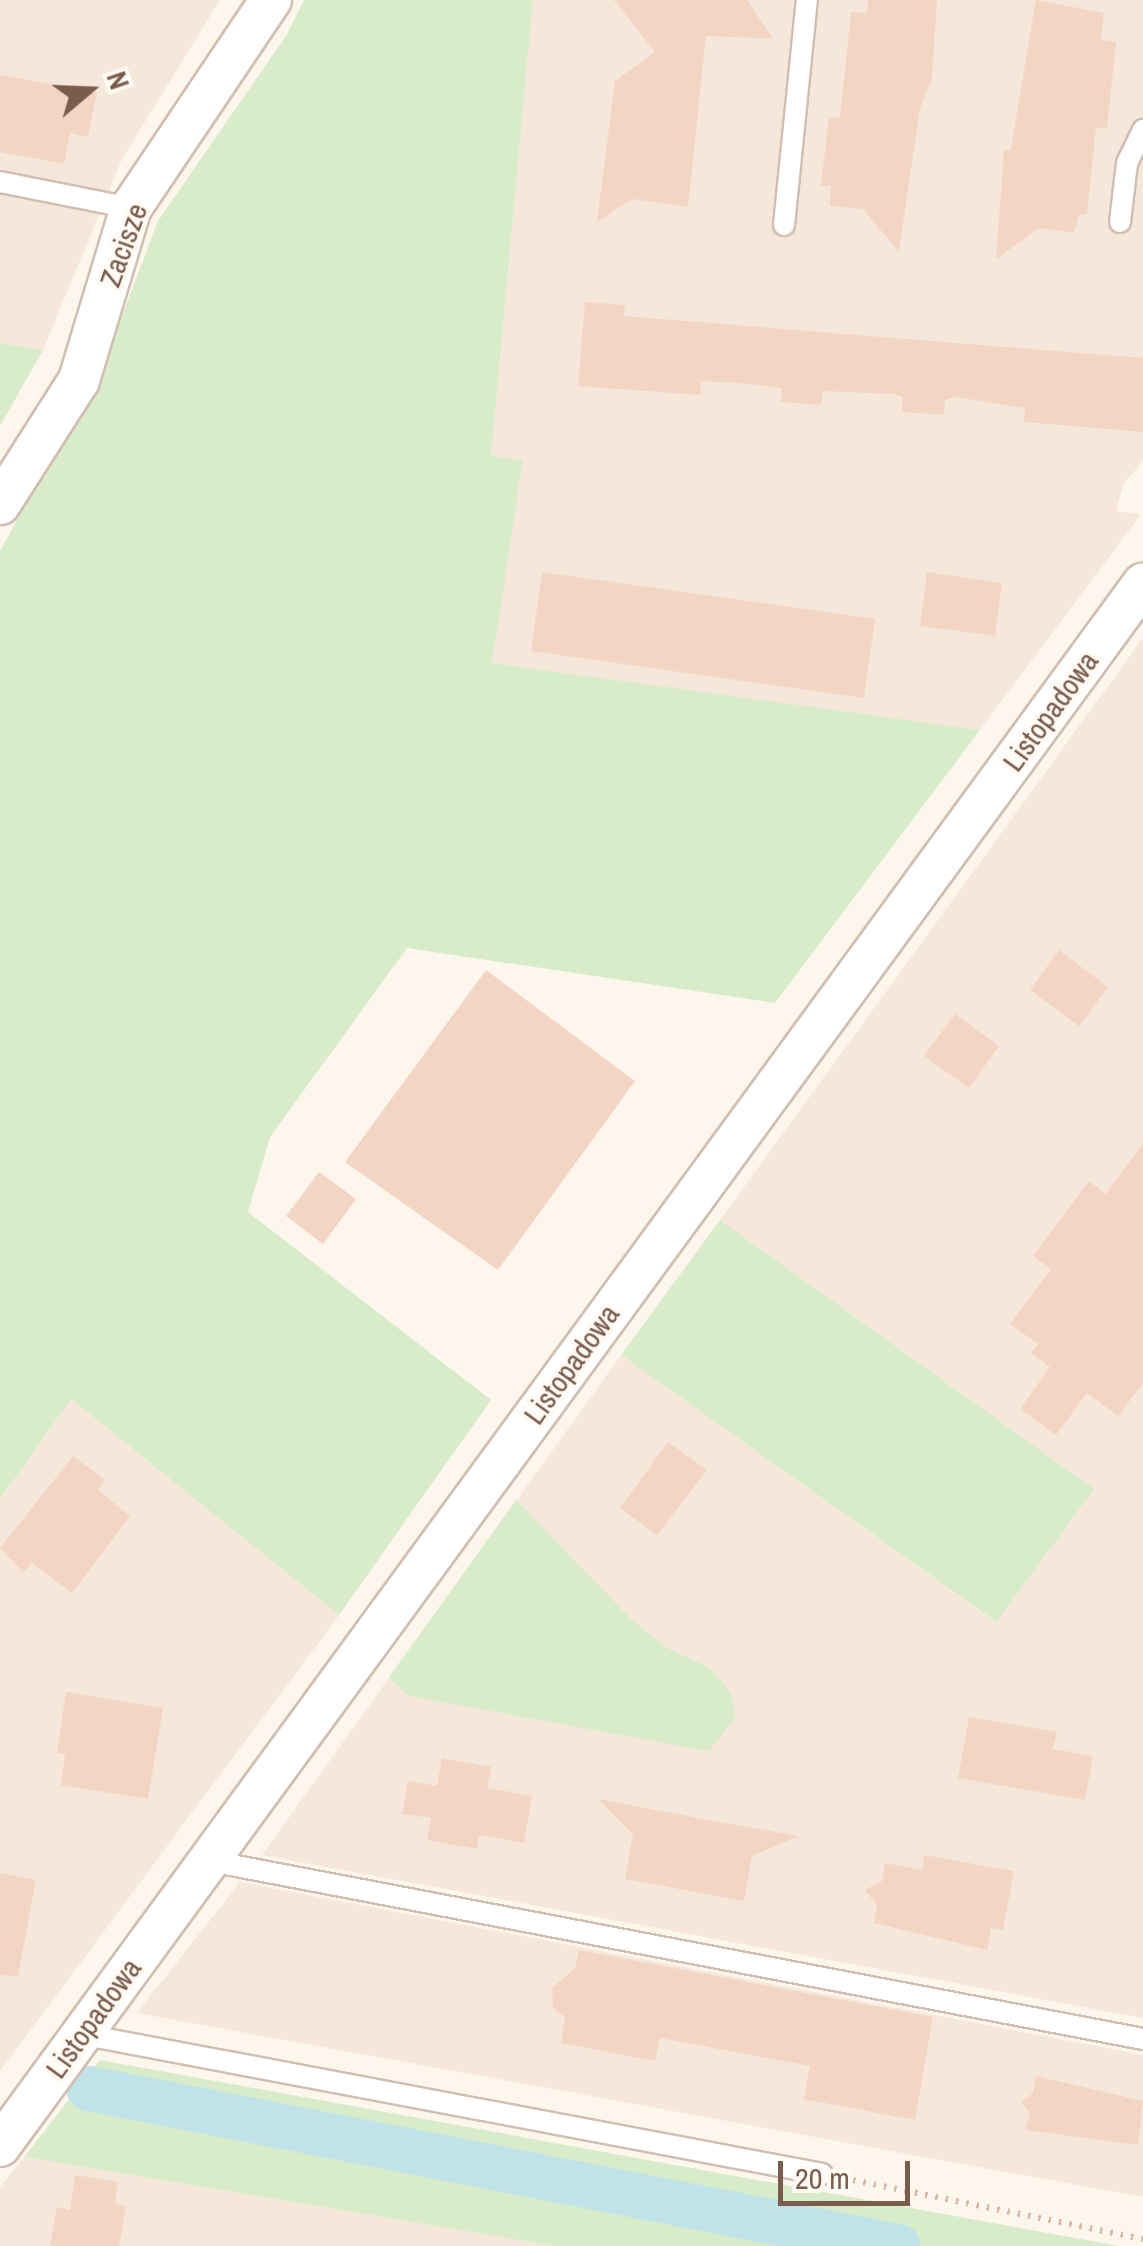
<!DOCTYPE html>
<html>
<head>
<meta charset="utf-8">
<style>
  body { margin:0 }
  #map { position:relative; width:1143px; height:2246px; overflow:hidden; background:#fdf6ec; font-family:"Archivo Narrow",sans-serif }
  div>[style] { position:absolute }
  .residential>* { inset:0; background:#f5e8da }
  .green>* { inset:0; background:#d8ecc9 }
  .canal>* { height:45px; margin:-22.5px; padding:0 22.5px; transform-origin:22.5px; border-radius:22.5px; background:#bfe3e8 }
  .building>* { inset:0; background:#f3d5c3 }
  .path>* { height:6px; margin-top:-3px; transform-origin:0; background:repeating-linear-gradient(90deg,#d9b8a5 0 2.5px,transparent 0 10.5px) }
  .roads { filter:drop-shadow(2px 0 #d1beb0) drop-shadow(-2px 0 #d1beb0) drop-shadow(0 2px #d1beb0) drop-shadow(0 -2px #d1beb0) }
  .lane>* { height:20px; margin:-10px; padding:0 10px; transform-origin:10px; border-radius:10px; background:#fff }
  .street>* { height:40px; margin:-20px; padding:0 20px; transform-origin:20px; border-radius:20px; background:#fff }
  span { translate:-50% -50%; white-space:nowrap; text-align:center; line-height:1.15; -webkit-text-stroke:8px #fffaf3; paint-order:stroke }
  .street-label { font-size:30px; color:#7a5c4d }
  .north { position:absolute; left:40px; top:40px; width:100px; height:100px; -webkit-text-stroke:8px #fffaf3; paint-order:stroke; rotate:71deg; font-size:28px; font-weight:700; line-height:40px; text-align:center; color:#7a5c4d }
  .north::after { content:''; display:block; margin:auto; width:35px; height:45px; background:#7a5c4d; clip-path:polygon(50% 0,100% 100%,50% 72%,0 100%) }
  .scale { position:absolute; left:778px; top:2161px; width:132px; height:45px; box-sizing:border-box; border:5px solid #7a5c4d; border-top:0; padding-left:12px; font-size:30px; line-height:35px; white-space:nowrap; color:#7a5c4d; -webkit-text-stroke:8px #fffaf3; paint-order:stroke }
</style>
</head>
<body>
<div id="map">
  <div class="residential">
    <div style="clip-path:polygon(0 0,220px 0,122px 159px,43px 350px,0 343px)"></div>
    <div style="clip-path:polygon(533px 0,1143px 0,1143px 462px,1124px 482px,1116px 511px,1141px 514px,980px 730px,491px 663px,523px 461px,491px 456px)"></div>
    <div style="clip-path:polygon(1143px 638px,1143px 2018px,262px 1855px,621px 1355px,995px 1622px,1094px 1489px,720px 1220px)"></div>
    <div style="clip-path:polygon(71px 1399px,339px 1615px,0 2071px,0 1499px)"></div>
    <div style="clip-path:polygon(240px 1882px,1143px 2055px,1143px 2197px,137px 2013px)"></div>
    <div style="clip-path:polygon(24px 2157px,554px 2246px,0 2246px,0 2187px)"></div>
  </div>
  <div class="green">
    <div style="clip-path:polygon(304px 0,533px 0,491px 456px,523px 460px,492px 663px,980px 730px,775px 1003px,407px 948px,270px 1137px,248px 1212px,491px 1400px,339px 1615px,71px 1399px,0 1499px,0 551px,106px 358px,158px 221px,286px 36px)"></div>
    <div style="clip-path:polygon(0 343px,43px 350px,0 426px)"></div>
    <div style="clip-path:polygon(720px 1220px,1094px 1489px,996px 1622px,621px 1355px)"></div>
    <div style="clip-path:polygon(516px 1500px,633px 1621px,665px 1647px,710px 1668px,731px 1693px,736px 1717px,709px 1751px,409px 1696px,389px 1677px)"></div>
    <div style="clip-path:polygon(100px 2060px,1119px 2246px,554px 2246px,24px 2157px)"></div>
  </div>
  <div class="canal">
    <div style="left:88px;top:2088px;width:825px;rotate:11.04deg"></div>
  </div>
  <div class="building">
    <div style="clip-path:polygon(614px 0,747px 0,773px 39px,706px 36px,688px 207px,632px 199px,597px 222px,615px 81px,655px 52px)"></div>
    <div style="clip-path:polygon(868px 0,937px 0,932px 78px,920px 108px,899px 252px,863px 209px,830px 206px,831px 186px,821px 186px,829px 117px,840px 118px,851px 12px,867px 13px)"></div>
    <div style="clip-path:polygon(1036px 0,1104px 13px,1101px 40px,1116px 42px,1107px 129px,1096px 128px,1087px 215px,1079px 214px,1074px 233px,1039px 228px,996px 259px,1004px 150px,1011px 150px)"></div>
    <div style="clip-path:polygon(0 75px,97px 92px,88px 137px,70px 133px,64px 164px,0 152px)"></div>
    <div style="clip-path:polygon(585px 302px,625px 305px,624px 316px,1143px 358px,1143px 432px,1024px 422px,1025px 408px,956px 397px,945px 400px,944px 415px,902px 412px,903px 397px,893px 394px,823px 391px,821px 405px,781px 402px,782px 388px,738px 383px,701px 381px,700px 395px,578px 386px)"></div>
    <div style="clip-path:polygon(542px 572px,875px 619px,864px 698px,531px 651px)"></div>
    <div style="clip-path:polygon(927px 572px,1002px 583px,995px 636px,920px 626px)"></div>
    <div style="clip-path:polygon(1059px 950px,1108px 987px,1079px 1026px,1030px 990px)"></div>
    <div style="clip-path:polygon(486px 970px,635px 1081px,498px 1270px,345px 1162px)"></div>
    <div style="clip-path:polygon(955px 1014px,999px 1046px,969px 1088px,924px 1056px)"></div>
    <div style="clip-path:polygon(1143px 1143px,1143px 1383px,1118px 1416px,1087px 1393px,1056px 1435px,1020px 1409px,1050px 1367px,1031px 1353px,1038px 1344px,1010px 1324px,1051px 1269px,1033px 1256px,1089px 1181px,1106px 1194px)"></div>
    <div style="clip-path:polygon(319px 1172px,356px 1199px,323px 1244px,286px 1216px)"></div>
    <div style="clip-path:polygon(668px 1442px,707px 1470px,657px 1535px,620px 1508px)"></div>
    <div style="clip-path:polygon(73px 1456px,105px 1480px,98px 1490px,130px 1516px,72px 1593px,32px 1563px,23px 1572px,0 1548px)"></div>
    <div style="clip-path:polygon(66px 1692px,163px 1708px,148px 1799px,61px 1785px,65px 1754px,57px 1753px)"></div>
    <div style="clip-path:polygon(969px 1717px,1057px 1732px,1053px 1749px,1093px 1756px,1085px 1800px,958px 1778px)"></div>
    <div style="clip-path:polygon(442px 1758px,491px 1767px,487px 1788px,532px 1796px,524px 1843px,479px 1835px,477px 1849px,427px 1840px,431px 1818px,402px 1814px,408px 1781px,437px 1786px)"></div>
    <div style="clip-path:polygon(598px 1799px,719px 1822px,799px 1836px,752px 1856px,744px 1901px,625px 1879px,633px 1834px)"></div>
    <div style="clip-path:polygon(924px 1855px,1014px 1871px,1003px 1930px,991px 1928px,987px 1950px,874px 1923px,877px 1905px,865px 1890px,882px 1881px,885px 1863px,922px 1870px)"></div>
    <div style="clip-path:polygon(0 1873px,36px 1880px,18px 1976px,0 1975px)"></div>
    <div style="clip-path:polygon(579px 1950px,933px 2017px,915px 2120px,804px 2099px,810px 2066px,660px 2038px,655px 2061px,561px 2043px,565px 2017px,553px 2007px,552px 1988px,575px 1968px)"></div>
    <div style="clip-path:polygon(1036px 2076px,1143px 2101px,1138px 2145px,1026px 2130px,1030px 2113px,1021px 2102px,1033px 2093px)"></div>
    <div style="clip-path:polygon(75px 2175px,118px 2182px,115px 2204px,126px 2206px,119px 2246px,50px 2246px,57px 2207px,70px 2210px)"></div>
  </div>
  <div class="path">
    <div style="left:853px;top:2180px;width:296px;rotate:11.5deg"></div>
  </div>
  <div class="roads">
    <div class="lane">
      <div style="left:0;top:182px;width:134px;rotate:11.2deg"></div>
      <div style="left:1120px;top:222px;width:59px;rotate:-83.2deg"></div>
      <div style="left:1127px;top:163px;width:37px;rotate:-64deg"></div>
      <div style="left:784px;top:225px;width:226px;rotate:-84.2deg"></div>
      <div style="left:210px;top:1861px;width:950px;rotate:10.8deg"></div>
      <div style="left:80px;top:2034px;width:755px;rotate:10.68deg"></div>
    </div>
    <div class="street">
      <div style="left:0;top:504px;width:147px;rotate:-57.5deg"></div>
      <div style="left:79px;top:380px;width:180px;rotate:-73.2deg"></div>
      <div style="left:131px;top:208px;width:251px;rotate:-56.1deg"></div>
      <div style="left:0;top:2146px;width:1936px;rotate:-53.81deg"></div>
    </div>
  </div>
  <div class="street-label">
    <span style="left:123px;top:245px;rotate:-70deg">Zacisze</span>
    <span style="left:1050px;top:711px;rotate:-54deg">Listopadowa</span>
    <span style="left:571px;top:1364px;rotate:-54deg">Listopadowa</span>
    <span style="left:93px;top:2018px;rotate:-54deg">Listopadowa</span>
  </div>
  <div class="north">N</div>
  <div class="scale">20 m</div>
</div>
</body>
</html>
